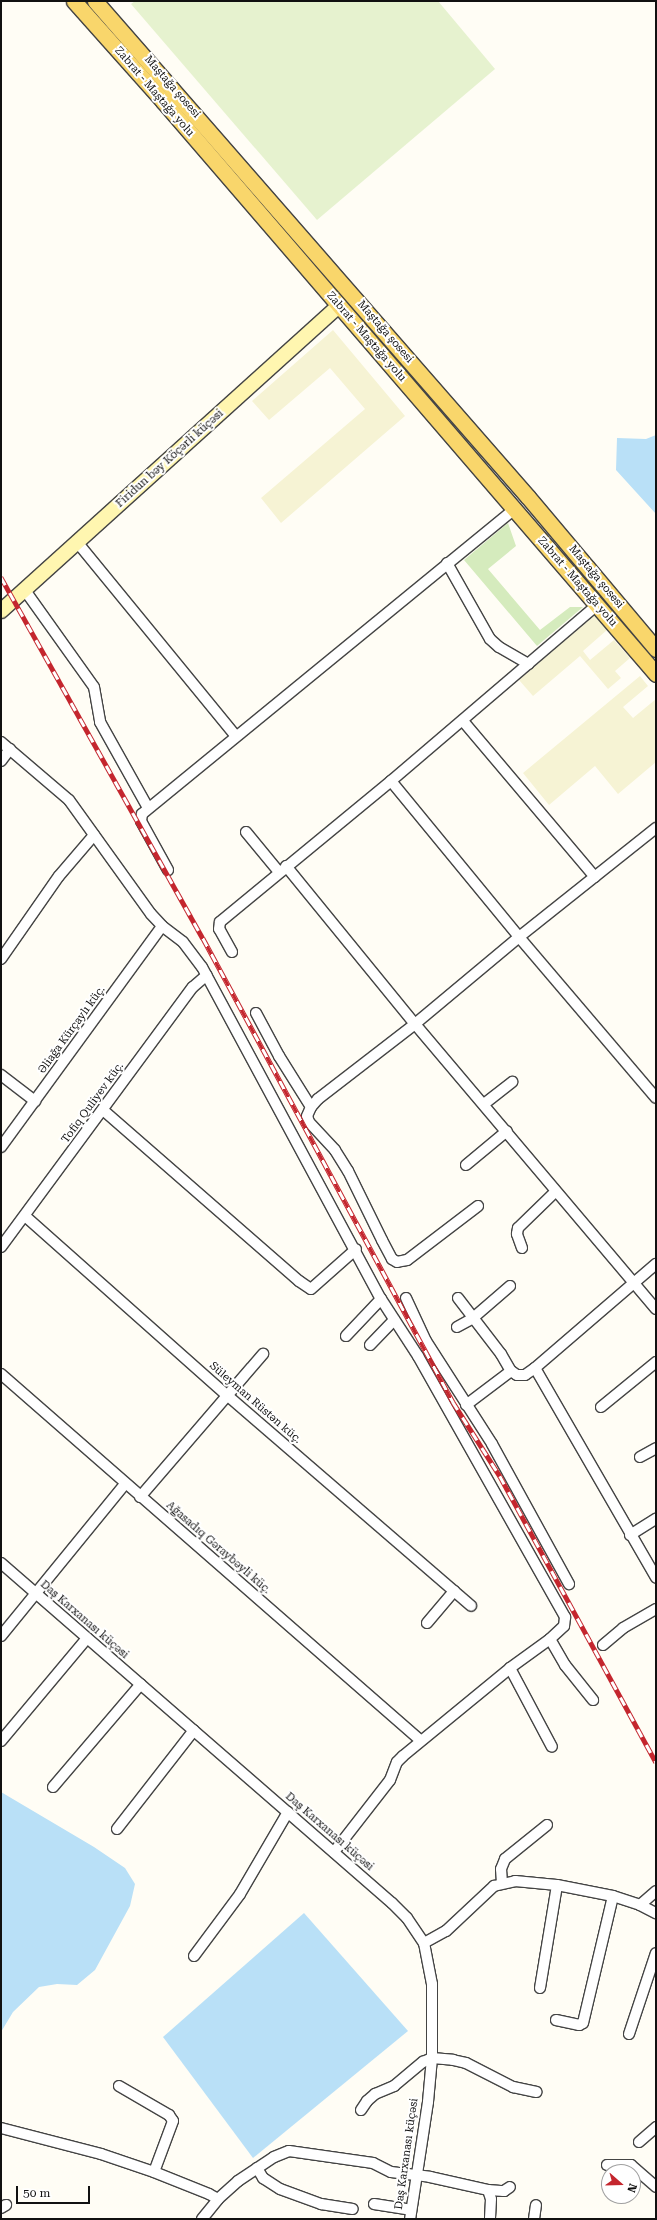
<!DOCTYPE html>
<html>
<head>
<meta charset="utf-8">
<style>
  body { margin:0 }
  #map { position:relative; width:657px; height:2220px; overflow:hidden; background:#fffdf5; font-family:"Roboto Serif",serif }
  div>[style] { position:absolute }
  .farmland>* { inset:0; background:#f6f3d4 }
  .green>* { inset:0; background:#d5ebbd }
  .pitch>* { inset:0; background:#e6f2cf }
  .water>* { inset:0; background:#b9e0f7 }
  .roads { filter:drop-shadow(1px 0 #444) drop-shadow(-1px 0 #444) drop-shadow(0 1px #444) drop-shadow(0 -1px #444) }
  .street>* { height:10px; margin:-5px; padding:0 5px; transform-origin:5px; border-radius:5px; background:#fff }
  .secondary>* { height:14px; margin:-7px; padding:0 7px; transform-origin:7px; border-radius:7px; background:#fff6b0 }
  .primary>* { height:15px; margin:-7.5px; padding:0 7.5px; transform-origin:7.5px; border-radius:7.5px; background:#f9d66b }
  .rail>* { height:4.5px; margin-top:-2.25px; transform-origin:0; background:repeating-linear-gradient(90deg,#fff 0 9px,#c4262e 0 18px); box-sizing:border-box; border-block:1px solid #c4262e }
  span { translate:-50% -50%; white-space:nowrap; text-align:center; line-height:1.15; -webkit-text-stroke:4px #fff; paint-order:stroke }
  .street-label { font-size:11px; color:#111 }
  .frame { position:absolute; inset:0; border:2px solid #111; pointer-events:none }
  .north { position:absolute; left:601px; top:2164px; width:40px; height:40px; box-sizing:border-box; background:#fff; border:1px solid #a0a0a0; border-radius:50%; rotate:110deg; font-size:11px; font-weight:700; line-height:16px; text-align:center; color:#111 }
  .north::after { content:''; display:block; margin:auto; width:14px; height:18px; background:#c4262e; clip-path:polygon(50% 0,100% 100%,50% 72%,0 100%) }
  .scale { position:absolute; left:16px; top:2186px; width:74px; height:18px; box-sizing:border-box; border:2px solid #111; border-top:0; padding-left:5px; font-size:12px; line-height:14px; white-space:nowrap; color:#111; -webkit-text-stroke:3px #fff; paint-order:stroke }
</style>
</head>
<body>
<div id="map">
  <div class="farmland">
    <div style="clip-path:polygon(333px 330px,405px 416px,281px 523px,261px 498px,365px 409px,330px 368px,269px 420px,252px 401px)"></div>
    <div style="clip-path:polygon(595px 615px,607px 630px,583px 651px,590px 660px,614px 640px,630px 658px,615px 671px,621px 678px,608px 689px,580px 656px,533px 696px,519px 680px)"></div>
    <div style="clip-path:polygon(640px 676px,648px 686px,623px 707px,633px 718px,656px 699px,656px 762px,618px 794px,595px 766px,549px 805px,523px 773px)"></div>
  </div>
  <div class="green">
    <div style="clip-path:polygon(508px 523px,516px 546px,488px 569px,540px 630px,570px 607px,583px 607px,537px 646px,464px 560px)"></div>
  </div>
  <div class="pitch">
    <div style="clip-path:polygon(135px 1px,438px 1px,495px 69px,317px 220px,131px 4px)"></div>
  </div>
  <div class="water">
    <div style="clip-path:polygon(656px 435px,656px 514px,616px 470px,617px 438px,646px 439px)"></div>
    <div style="clip-path:polygon(1px 1792px,94px 1847px,125px 1868px,135px 1884px,130px 1906px,95px 1970px,77px 1985px,57px 1984px,39px 1987px,13px 2012px,1px 2032px)"></div>
    <div style="clip-path:polygon(304px 1913px,408px 2031px,253px 2158px,163px 2037px)"></div>
  </div>
  <div class="roads">
    <div class="street">
      <div style="left:77px;top:542px;width:251px;rotate:50.7deg"></div>
      <div style="left:447px;top:563px;width:87px;rotate:60.5deg"></div>
      <div style="left:490px;top:639px;width:12px;rotate:42deg"></div>
      <div style="left:499px;top:647px;width:34px;rotate:30deg"></div>
      <div style="left:24px;top:589px;width:120px;rotate:54.5deg"></div>
      <div style="left:94px;top:687px;width:36px;rotate:80deg"></div>
      <div style="left:100px;top:722px;width:98px;rotate:60.8deg"></div>
      <div style="left:463px;top:721px;width:204px;rotate:49.8deg"></div>
      <div style="left:1px;top:742px;width:89px;rotate:40.5deg"></div>
      <div style="left:69px;top:800px;width:140px;rotate:54.3deg"></div>
      <div style="left:151px;top:914px;width:16px;rotate:47deg"></div>
      <div style="left:162px;top:926px;width:26px;rotate:37deg"></div>
      <div style="left:183px;top:942px;width:31px;rotate:53deg"></div>
      <div style="left:202px;top:967px;width:377px;rotate:61.7deg"></div>
      <div style="left:381px;top:1299px;width:68px;rotate:57deg"></div>
      <div style="left:418px;top:1356px;width:300px;rotate:60.6deg"></div>
      <div style="left:565px;top:1617px;width:9px;rotate:96deg"></div>
      <div style="left:564px;top:1626px;width:19px;rotate:137deg"></div>
      <div style="left:550px;top:1639px;width:30px;rotate:60deg"></div>
      <div style="left:565px;top:1665px;width:45px;rotate:51.3deg"></div>
      <div style="left:1px;top:761px;width:15px;rotate:-53deg"></div>
      <div style="left:391px;top:781px;width:202px;rotate:50.6deg"></div>
      <div style="left:519px;top:937px;width:211px;rotate:49.6deg"></div>
      <div style="left:246px;top:832px;width:52px;rotate:50.5deg"></div>
      <div style="left:286px;top:866px;width:204px;rotate:50.8deg"></div>
      <div style="left:415px;top:1024px;width:373px;rotate:49.8deg"></div>
      <div style="left:168px;top:870px;width:56px;rotate:-118.9deg"></div>
      <div style="left:141px;top:821px;width:7px;rotate:-82deg"></div>
      <div style="left:142px;top:814px;width:481px;rotate:-39.3deg"></div>
      <div style="left:232px;top:952px;width:26px;rotate:-119deg"></div>
      <div style="left:219px;top:929px;width:7px;rotate:-82deg"></div>
      <div style="left:220px;top:922px;width:222px;rotate:-39.5deg"></div>
      <div style="left:391px;top:781px;width:271px;rotate:-40.5deg"></div>
      <div style="left:1px;top:959px;width:101px;rotate:-55.1deg"></div>
      <div style="left:59px;top:876px;width:54px;rotate:-49.5deg"></div>
      <div style="left:256px;top:1013px;width:49px;rotate:61.9deg"></div>
      <div style="left:279px;top:1056px;width:60px;rotate:57.9deg"></div>
      <div style="left:1px;top:1075px;width:43px;rotate:37.4deg"></div>
      <div style="left:484px;top:1104px;width:36px;rotate:-38deg"></div>
      <div style="left:103px;top:1110px;width:260px;rotate:41.1deg"></div>
      <div style="left:299px;top:1281px;width:14px;rotate:34deg"></div>
      <div style="left:311px;top:1289px;width:60px;rotate:-41.6deg"></div>
      <div style="left:1px;top:1147px;width:273px;rotate:-53.9deg"></div>
      <div style="left:466px;top:1165px;width:53px;rotate:-39.7deg"></div>
      <div style="left:478px;top:1206px;width:89px;rotate:142.7deg"></div>
      <div style="left:407px;top:1260px;width:10px;rotate:169deg"></div>
      <div style="left:397px;top:1262px;width:6px;rotate:-149deg"></div>
      <div style="left:392px;top:1259px;width:21px;rotate:-118deg"></div>
      <div style="left:382px;top:1240px;width:77px;rotate:-116.2deg"></div>
      <div style="left:348px;top:1171px;width:25px;rotate:-122deg"></div>
      <div style="left:335px;top:1150px;width:38px;rotate:-133deg"></div>
      <div style="left:309px;top:1122px;width:6px;rotate:-108deg"></div>
      <div style="left:307px;top:1116px;width:10px;rotate:-66deg"></div>
      <div style="left:311px;top:1107px;width:11px;rotate:-49deg"></div>
      <div style="left:318px;top:1099px;width:123px;rotate:-37.7deg"></div>
      <div style="left:415px;top:1024px;width:136px;rotate:-39.9deg"></div>
      <div style="left:519px;top:937px;width:175px;rotate:-38.5deg"></div>
      <div style="left:25px;top:1216px;width:271px;rotate:41.6deg"></div>
      <div style="left:228px;top:1396px;width:321px;rotate:40.8deg"></div>
      <div style="left:1px;top:1247px;width:323px;rotate:-53.6deg"></div>
      <div style="left:193px;top:987px;width:18px;rotate:-41deg"></div>
      <div style="left:522px;top:1248px;width:15px;rotate:-110deg"></div>
      <div style="left:517px;top:1234px;width:6px;rotate:-81deg"></div>
      <div style="left:518px;top:1228px;width:52px;rotate:-44.2deg"></div>
      <div style="left:406px;top:1298px;width:47px;rotate:65.1deg"></div>
      <div style="left:426px;top:1341px;width:122px;rotate:57.3deg"></div>
      <div style="left:492px;top:1444px;width:160px;rotate:61.2deg"></div>
      <div style="left:458px;top:1298px;width:71px;rotate:52.5deg"></div>
      <div style="left:501px;top:1354px;width:20px;rotate:60deg"></div>
      <div style="left:457px;top:1327px;width:18px;rotate:-29deg"></div>
      <div style="left:473px;top:1318px;width:49px;rotate:-40.9deg"></div>
      <div style="left:346px;top:1336px;width:51px;rotate:-46.6deg"></div>
      <div style="left:370px;top:1345px;width:35px;rotate:-46deg"></div>
      <div style="left:535px;top:1368px;width:242px;rotate:60deg"></div>
      <div style="left:1px;top:1374px;width:556px;rotate:41.14deg"></div>
      <div style="left:466px;top:1405px;width:56px;rotate:-37.1deg"></div>
      <div style="left:511px;top:1371px;width:7px;rotate:34deg"></div>
      <div style="left:517px;top:1375px;width:8px"></div>
      <div style="left:525px;top:1375px;width:12px;rotate:-35deg"></div>
      <div style="left:535px;top:1368px;width:160px;rotate:-40.7deg"></div>
      <div style="left:601px;top:1407px;width:71px;rotate:-39.3deg"></div>
      <div style="left:640px;top:1457px;width:18px;rotate:-29deg"></div>
      <div style="left:140px;top:1497px;width:189px;rotate:-49.3deg"></div>
      <div style="left:630px;top:1535px;width:31px;rotate:-32deg"></div>
      <div style="left:1px;top:1563px;width:518px;rotate:41.01deg"></div>
      <div style="left:392px;top:1903px;width:21px;rotate:45deg"></div>
      <div style="left:407px;top:1918px;width:30px;rotate:56deg"></div>
      <div style="left:424px;top:1943px;width:42px;rotate:79deg"></div>
      <div style="left:432px;top:1984px;width:74px;rotate:90deg"></div>
      <div style="left:432px;top:2058px;width:44px;rotate:95.2deg"></div>
      <div style="left:428px;top:2102px;width:118px;rotate:98.7deg"></div>
      <div style="left:427px;top:1623px;width:42px;rotate:-49.8deg"></div>
      <div style="left:1px;top:1636px;width:196px;rotate:-50.8deg"></div>
      <div style="left:603px;top:1645px;width:26px;rotate:-40deg"></div>
      <div style="left:623px;top:1628px;width:38px;rotate:-30deg"></div>
      <div style="left:510px;top:1668px;width:89px;rotate:62deg"></div>
      <div style="left:1px;top:1741px;width:134px;rotate:-50.1deg"></div>
      <div style="left:53px;top:1787px;width:135px;rotate:-49.5deg"></div>
      <div style="left:117px;top:1829px;width:125px;rotate:-52.1deg"></div>
      <div style="left:334px;top:1852px;width:91px;rotate:-52.1deg"></div>
      <div style="left:390px;top:1780px;width:19px;rotate:-69deg"></div>
      <div style="left:397px;top:1762px;width:8px;rotate:-45deg"></div>
      <div style="left:403px;top:1756px;width:139px;rotate:-39.4deg"></div>
      <div style="left:510px;top:1668px;width:49px;rotate:-35.9deg"></div>
      <div style="left:502px;top:1883px;width:14px;rotate:-94deg"></div>
      <div style="left:501px;top:1869px;width:11px;rotate:-68deg"></div>
      <div style="left:505px;top:1859px;width:54px;rotate:-39deg"></div>
      <div style="left:640px;top:1905px;width:21px;rotate:-41deg"></div>
      <div style="left:424px;top:1943px;width:25px;rotate:-29deg"></div>
      <div style="left:446px;top:1931px;width:66px;rotate:-43.2deg"></div>
      <div style="left:494px;top:1886px;width:22px;rotate:-13deg"></div>
      <div style="left:515px;top:1881px;width:42px;rotate:5.4deg"></div>
      <div style="left:557px;top:1885px;width:57px;rotate:11.1deg"></div>
      <div style="left:613px;top:1896px;width:28px;rotate:18deg"></div>
      <div style="left:640px;top:1905px;width:18px;rotate:27deg"></div>
      <div style="left:194px;top:1956px;width:77px;rotate:-53.4deg"></div>
      <div style="left:240px;top:1894px;width:95px;rotate:-59.7deg"></div>
      <div style="left:540px;top:1988px;width:104px;rotate:-80.6deg"></div>
      <div style="left:556px;top:2020px;width:24px;rotate:12deg"></div>
      <div style="left:579px;top:2025px;width:4px;rotate:-27deg"></div>
      <div style="left:583px;top:2023px;width:130px;rotate:-76.7deg"></div>
      <div style="left:629px;top:2034px;width:85px;rotate:-71.6deg"></div>
      <div style="left:119px;top:2086px;width:58px;rotate:30.1deg"></div>
      <div style="left:169px;top:2115px;width:7px;rotate:56deg"></div>
      <div style="left:173px;top:2121px;width:54px;rotate:110.4deg"></div>
      <div style="left:361px;top:2110px;width:11px;rotate:-56deg"></div>
      <div style="left:367px;top:2101px;width:11px;rotate:-41deg"></div>
      <div style="left:375px;top:2094px;width:21px;rotate:-23deg"></div>
      <div style="left:394px;top:2086px;width:38px;rotate:-40deg"></div>
      <div style="left:423px;top:2062px;width:10px;rotate:-24deg"></div>
      <div style="left:432px;top:2058px;width:21px;rotate:5deg"></div>
      <div style="left:453px;top:2060px;width:13px;rotate:13deg"></div>
      <div style="left:466px;top:2063px;width:53px;rotate:27.1deg"></div>
      <div style="left:513px;top:2087px;width:24px;rotate:12deg"></div>
      <div style="left:1px;top:2128px;width:103px;rotate:14.6deg"></div>
      <div style="left:101px;top:2154px;width:56px;rotate:18.8deg"></div>
      <div style="left:154px;top:2172px;width:59px;rotate:21.8deg"></div>
      <div style="left:209px;top:2194px;width:10px;rotate:29deg"></div>
      <div style="left:639px;top:2142px;width:23px;rotate:-41deg"></div>
      <div style="left:607px;top:2165px;width:24px"></div>
      <div style="left:631px;top:2165px;width:33px;rotate:41deg"></div>
      <div style="left:257px;top:2168px;width:12px;rotate:59deg"></div>
      <div style="left:263px;top:2178px;width:20px;rotate:33deg"></div>
      <div style="left:280px;top:2189px;width:44px;rotate:20.1deg"></div>
      <div style="left:321px;top:2204px;width:32px;rotate:9deg"></div>
      <div style="left:488px;top:2190px;width:16px;rotate:4deg"></div>
      <div style="left:504px;top:2191px;width:7px;rotate:-34deg"></div>
      <div style="left:374px;top:2204px;width:37px;rotate:9deg"></div>
      <div style="left:1px;top:2208px;width:6px;rotate:-31deg"></div>
      <div style="left:202px;top:2219px;width:26px;rotate:-51deg"></div>
      <div style="left:218px;top:2199px;width:27px;rotate:-42deg"></div>
      <div style="left:238px;top:2181px;width:43px;rotate:-33.7deg"></div>
      <div style="left:274px;top:2157px;width:16px;rotate:-22deg"></div>
      <div style="left:289px;top:2151px;width:85px;rotate:8.1deg"></div>
      <div style="left:373px;top:2163px;width:20px;rotate:27deg"></div>
      <div style="left:391px;top:2172px;width:39px;rotate:7deg"></div>
      <div style="left:430px;top:2177px;width:59px;rotate:12.6deg"></div>
      <div style="left:488px;top:2190px;width:9px;rotate:72deg"></div>
      <div style="left:491px;top:2199px;width:20px;rotate:93deg"></div>
      <div style="left:534px;top:2219px;width:14px;rotate:-82deg"></div>
    </div>
    <div class="secondary">
      <div style="left:1px;top:611px;width:455px;rotate:-42.1deg"></div>
    </div>
    <div class="primary">
      <div style="left:74px;top:1px;width:134px;rotate:48.3deg"></div>
      <div style="left:163px;top:101px;width:756px;rotate:49.29deg"></div>
      <div style="left:95px;top:1px;width:658px;rotate:48.88deg"></div>
      <div style="left:528px;top:497px;width:199px;rotate:49.9deg"></div>
    </div>
  </div>
  <div class="rail">
    <div style="left:1px;top:577px;width:414px;rotate:60.8deg"></div>
    <div style="left:203px;top:938px;width:527px;rotate:61.68deg"></div>
    <div style="left:453px;top:1402px;width:88px;rotate:57.6deg"></div>
    <div style="left:500px;top:1476px;width:326px;rotate:61.4deg"></div>
  </div>
  <div class="street-label">
    <span style="left:172px;top:87px;rotate:49deg">Maştağa şosesi</span>
    <span style="left:154px;top:92px;rotate:49deg">Zabrat - Maştağa yolu</span>
    <span style="left:385px;top:332px;rotate:49deg">Maştağa şosesi</span>
    <span style="left:366px;top:337px;rotate:49deg">Zabrat - Maştağa yolu</span>
    <span style="left:170px;top:459px;rotate:-42deg">Firidun bəy Köçərli küçəsi</span>
    <span style="left:596px;top:577px;rotate:50deg">Maştağa şosesi</span>
    <span style="left:577px;top:582px;rotate:49deg">Zabrat - Maştağa yolu</span>
    <span style="left:72px;top:1030px;rotate:-54deg">Əliağa Kürçaylı küç.</span>
    <span style="left:93px;top:1103px;rotate:-54deg">Tofiq Quliyev küç.</span>
    <span style="left:255px;top:1403px;rotate:41deg">Süleyman Rüstən küç.</span>
    <span style="left:218px;top:1548px;rotate:41deg">Ağasadıq Gəraybəyli küç.</span>
    <span style="left:84px;top:1620px;rotate:41deg">Daş Karxanası küçəsi</span>
    <span style="left:329px;top:1832px;rotate:41deg">Daş Karxanası küçəsi</span>
    <span style="left:407px;top:2154px;rotate:-82deg">Daş Karxanası küçəsi</span>
  </div>
  <div class="frame"></div>
  <div class="north">N</div>
  <div class="scale">50 m</div>
</div>
</body>
</html>
